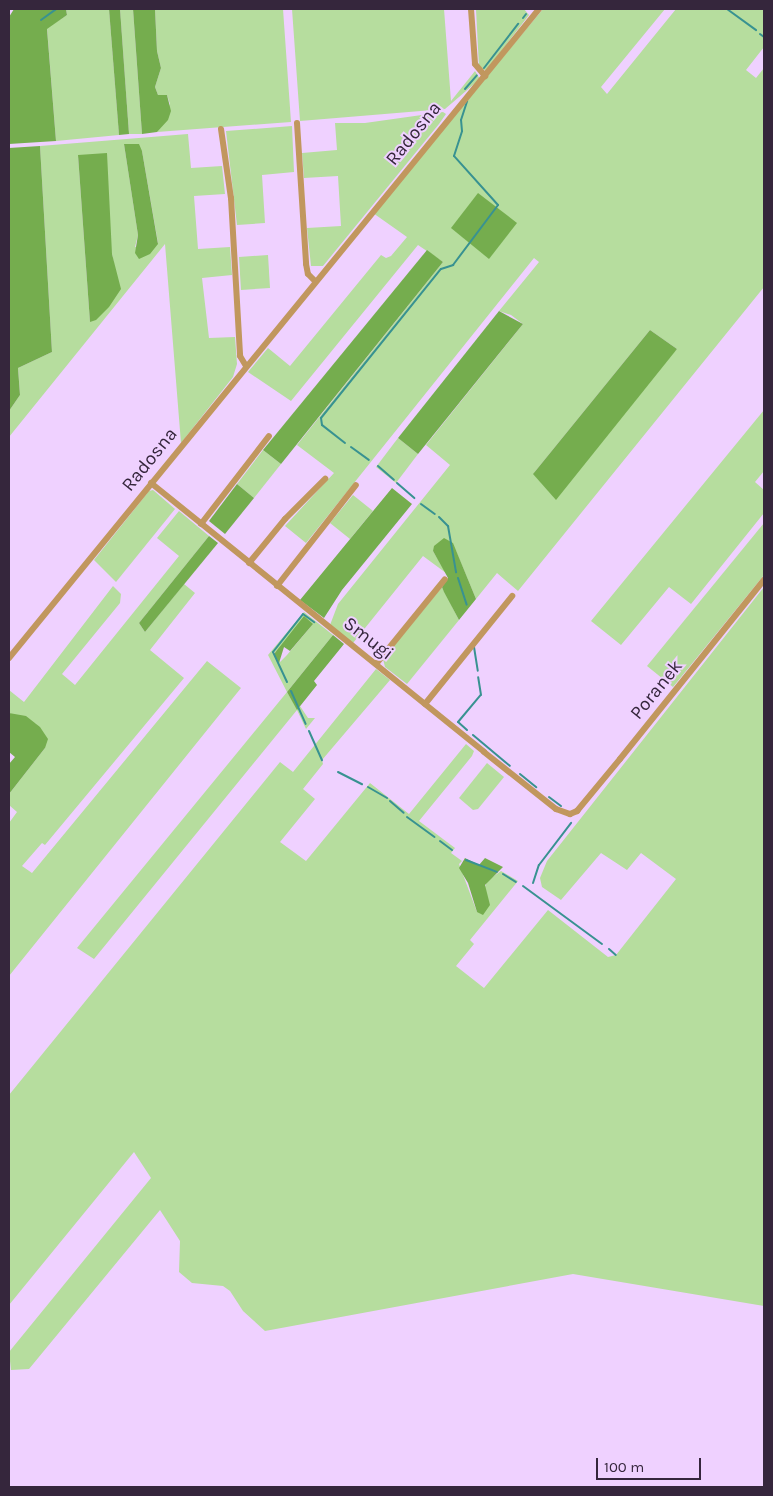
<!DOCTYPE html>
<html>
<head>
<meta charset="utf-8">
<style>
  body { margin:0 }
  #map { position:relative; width:773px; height:1496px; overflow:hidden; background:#efd1ff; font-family:Karla,sans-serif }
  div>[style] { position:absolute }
  .green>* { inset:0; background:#b6dd9e }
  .forest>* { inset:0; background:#75ad4e }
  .stream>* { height:2px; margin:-1px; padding:0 1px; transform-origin:1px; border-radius:1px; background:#389291 }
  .street>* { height:6px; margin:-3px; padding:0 3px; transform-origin:3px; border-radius:3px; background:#c1975e }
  span { translate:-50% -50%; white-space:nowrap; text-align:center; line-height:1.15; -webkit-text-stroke:4px #efd1ff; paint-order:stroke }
  .street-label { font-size:19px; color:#35263c }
  .frame { position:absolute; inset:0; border:10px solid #35263c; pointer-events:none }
  .scale { position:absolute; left:596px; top:1458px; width:105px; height:22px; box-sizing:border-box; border:2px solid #35263c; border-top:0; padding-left:6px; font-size:15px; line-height:18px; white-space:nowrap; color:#35263c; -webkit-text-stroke:4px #efd1ff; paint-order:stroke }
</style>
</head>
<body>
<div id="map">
  <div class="green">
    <div style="clip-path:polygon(66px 9px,109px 9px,119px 135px,56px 141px,47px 28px,67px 15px)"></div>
    <div style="clip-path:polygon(120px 9px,133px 9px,142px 134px,129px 134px)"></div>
    <div style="clip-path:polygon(155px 9px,283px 9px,291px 122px,157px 132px,170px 104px,167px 95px,158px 95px,155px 87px,161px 68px,157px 51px)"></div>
    <div style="clip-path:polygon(292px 9px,444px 9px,451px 101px,475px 71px,480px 79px,445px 109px,300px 121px)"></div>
    <div style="clip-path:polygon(476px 9px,524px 9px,529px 15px,486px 71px,479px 67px)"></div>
    <div style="clip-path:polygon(evenodd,543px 9px,665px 9px,601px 87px,607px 94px,676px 9px,764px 9px,764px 47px,746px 70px,756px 78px,764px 68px,764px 287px,518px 591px,497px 573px,476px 599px,456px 551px,433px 551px,446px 573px,423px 556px,353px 643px,330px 625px,338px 604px,450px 465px,426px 445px,523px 324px,511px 315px,499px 311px,539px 262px,534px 258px,306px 543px,285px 526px,334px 473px,297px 445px,443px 262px,418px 245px,291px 401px,248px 372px,268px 348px,290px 366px,381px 255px,386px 258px,391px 256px,407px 237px,373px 213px,543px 9px,650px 330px,677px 349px,533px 474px,650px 330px)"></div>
    <div style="clip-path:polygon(443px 112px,446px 114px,439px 124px,323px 266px,311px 266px,307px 228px,341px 226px,338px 176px,304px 178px,302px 153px,337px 150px,335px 123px,365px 123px)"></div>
    <div style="clip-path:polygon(292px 126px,294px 172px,262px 175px,265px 223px,237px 225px,226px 131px)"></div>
    <div style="clip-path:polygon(evenodd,188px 134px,191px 168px,222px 166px,225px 194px,194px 196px,198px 249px,230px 247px,232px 275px,202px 278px,209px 338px,235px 337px,237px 364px,233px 377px,181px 443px,165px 244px,9px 437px,9px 411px,20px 395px,18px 368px,52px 352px,40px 146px,188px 134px,124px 144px,142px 151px,158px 243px,135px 247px,138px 235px,124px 144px,188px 134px,78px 155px,112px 254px,116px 274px,90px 322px,78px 155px)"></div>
    <div style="clip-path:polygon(268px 255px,270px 288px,241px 290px,239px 257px)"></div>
    <div style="clip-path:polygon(764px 410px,764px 471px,755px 482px,764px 490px,764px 513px,691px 604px,669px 587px,621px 645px,591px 621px)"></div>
    <div style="clip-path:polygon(398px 438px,418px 454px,396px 483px,376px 467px)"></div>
    <div style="clip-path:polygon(263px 450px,281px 464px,254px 498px,237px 484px)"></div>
    <div style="clip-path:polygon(153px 490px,175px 509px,116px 582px,94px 560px,149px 491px)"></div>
    <div style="clip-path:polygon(353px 495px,373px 511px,350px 539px,330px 523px)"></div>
    <div style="clip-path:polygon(179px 511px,209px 536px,139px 623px,145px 632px,184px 584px,195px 593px,150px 650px,184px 678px,45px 845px,42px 843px,22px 866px,32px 873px,207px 661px,241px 688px,9px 976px,9px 823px,17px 812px,9px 805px,9px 794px,45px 748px,36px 724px,9px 713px,9px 690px,24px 702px,113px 586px,121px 594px,120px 603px,62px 674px,75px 685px,179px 556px,157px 538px)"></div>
    <div style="clip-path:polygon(764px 523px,764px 575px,673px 687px,647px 666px)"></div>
    <div style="clip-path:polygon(442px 587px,459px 620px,407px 684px,385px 667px,383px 659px)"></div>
    <div style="clip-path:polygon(764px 587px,764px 1306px,573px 1274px,265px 1331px,243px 1311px,230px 1291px,223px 1286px,192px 1283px,179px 1272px,180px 1241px,160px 1210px,29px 1369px,11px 1370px,9px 1352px,151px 1178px,134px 1152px,9px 1305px,9px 1095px,280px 762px,293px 772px,376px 669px,390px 680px,322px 760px,323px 764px,303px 789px,315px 799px,280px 842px,306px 861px,370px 783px,409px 814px,466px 744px,474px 751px,472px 756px,419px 821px,455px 848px,451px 853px,462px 861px,459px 864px,477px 912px,487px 881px,501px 871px,518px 881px,470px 940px,474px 944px,456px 966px,484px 988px,548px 910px,608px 957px,616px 955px,676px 879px,641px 853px,627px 870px,601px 853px,561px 900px,542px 887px,540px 878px,547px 861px)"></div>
    <div style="clip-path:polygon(evenodd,304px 612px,333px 635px,287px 692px,297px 709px,300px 706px,308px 718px,315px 718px,306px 729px,297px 710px,94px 959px,77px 948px,287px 692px,268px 655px,304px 612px,313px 624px,287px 655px,280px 662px,274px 653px,313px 624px)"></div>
    <div style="clip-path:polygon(487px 763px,504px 777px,478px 809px,473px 810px,459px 798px)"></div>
  </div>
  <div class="forest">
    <div style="clip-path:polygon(14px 9px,66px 9px,67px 15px,47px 29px,56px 141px,9px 144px,9px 17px)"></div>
    <div style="clip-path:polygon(109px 9px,120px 9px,129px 134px,119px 135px)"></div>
    <div style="clip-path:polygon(133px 9px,155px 9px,157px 51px,161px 68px,155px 87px,158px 95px,167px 95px,171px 111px,168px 120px,157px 132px,142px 134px)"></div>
    <div style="clip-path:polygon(124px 144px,139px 144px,142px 151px,158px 244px,150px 254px,139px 259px,135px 253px,138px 235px)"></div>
    <div style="clip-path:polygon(40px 146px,52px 352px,18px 368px,20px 395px,9px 411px,9px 148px)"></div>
    <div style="clip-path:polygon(107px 153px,112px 254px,121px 289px,109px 307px,96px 320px,90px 322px,78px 155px)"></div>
    <div style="clip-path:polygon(478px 193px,517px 223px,489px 259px,451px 228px)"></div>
    <div style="clip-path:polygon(427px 250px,443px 262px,281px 464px,263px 450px)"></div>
    <div style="clip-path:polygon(499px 311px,523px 324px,418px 454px,398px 438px)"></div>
    <div style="clip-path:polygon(650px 330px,677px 349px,556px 500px,533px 474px)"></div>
    <div style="clip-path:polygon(237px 484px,254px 498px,225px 534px,209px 521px)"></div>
    <div style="clip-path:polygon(392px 488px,412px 504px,342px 590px,324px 618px,300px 600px)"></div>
    <div style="clip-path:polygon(209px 536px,218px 543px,145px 632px,139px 623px)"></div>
    <div style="clip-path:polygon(444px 538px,453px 543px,476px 599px,459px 620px,444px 592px,442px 587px,448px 578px,433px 551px,434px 546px)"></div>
    <div style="clip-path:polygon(304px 616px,313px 624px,290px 651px,284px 647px,279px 663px,274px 654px)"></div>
    <div style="clip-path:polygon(333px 635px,344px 644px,314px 681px,317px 685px,297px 710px,287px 692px)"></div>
    <div style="clip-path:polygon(9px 713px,26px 716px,40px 727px,48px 739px,45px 748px,9px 794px,9px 764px,15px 757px,9px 752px)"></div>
    <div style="clip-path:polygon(465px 858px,479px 865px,485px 858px,503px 867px,485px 885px,490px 905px,483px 915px,477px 912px,468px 883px,459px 868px)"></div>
  </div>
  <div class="stream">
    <div style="left:727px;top:9px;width:36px;rotate:36deg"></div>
    <div style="left:523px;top:18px;width:5px;rotate:-53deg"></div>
    <div style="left:41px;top:20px;width:19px;rotate:-36deg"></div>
    <div style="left:760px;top:34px;width:5px;rotate:37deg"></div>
    <div style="left:484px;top:68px;width:56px;rotate:-52.3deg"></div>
    <div style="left:465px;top:89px;width:18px;rotate:-49deg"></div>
    <div style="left:345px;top:443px;width:29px;rotate:-142deg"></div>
    <div style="left:322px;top:425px;width:7px;rotate:-98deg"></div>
    <div style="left:321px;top:418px;width:191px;rotate:-51.2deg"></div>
    <div style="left:441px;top:269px;width:13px;rotate:-18deg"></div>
    <div style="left:453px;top:265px;width:75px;rotate:-53.1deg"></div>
    <div style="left:498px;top:205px;width:66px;rotate:-131.9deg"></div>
    <div style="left:454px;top:156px;width:26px;rotate:-72deg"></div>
    <div style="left:462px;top:131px;width:11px;rotate:-95deg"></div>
    <div style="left:461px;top:120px;width:20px;rotate:-72deg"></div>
    <div style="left:351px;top:447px;width:22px;rotate:36deg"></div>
    <div style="left:378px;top:466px;width:21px;rotate:41deg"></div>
    <div style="left:397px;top:483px;width:23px;rotate:41deg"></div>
    <div style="left:421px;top:504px;width:17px;rotate:36deg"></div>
    <div style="left:439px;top:517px;width:13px;rotate:45deg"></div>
    <div style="left:448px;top:526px;width:47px;rotate:80.1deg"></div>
    <div style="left:458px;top:578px;width:28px;rotate:72deg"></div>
    <div style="left:474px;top:647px;width:24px;rotate:81deg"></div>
    <div style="left:287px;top:682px;width:33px;rotate:-115deg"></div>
    <div style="left:273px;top:652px;width:48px;rotate:-51.7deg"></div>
    <div style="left:303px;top:614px;width:14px;rotate:36deg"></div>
    <div style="left:291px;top:691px;width:36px;rotate:66deg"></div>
    <div style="left:467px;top:730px;width:12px;rotate:-138deg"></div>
    <div style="left:458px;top:722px;width:35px;rotate:-50deg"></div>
    <div style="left:481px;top:695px;width:18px;rotate:-99deg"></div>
    <div style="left:309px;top:731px;width:32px;rotate:66deg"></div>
    <div style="left:473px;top:735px;width:48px;rotate:40deg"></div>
    <div style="left:338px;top:772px;width:27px;rotate:27deg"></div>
    <div style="left:520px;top:774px;width:21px;rotate:39deg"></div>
    <div style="left:368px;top:787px;width:22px;rotate:30deg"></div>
    <div style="left:549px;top:797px;width:15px;rotate:37deg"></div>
    <div style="left:390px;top:801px;width:18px;rotate:41deg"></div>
    <div style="left:407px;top:817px;width:34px;rotate:36deg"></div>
    <div style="left:440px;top:841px;width:15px;rotate:37deg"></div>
    <div style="left:466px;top:860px;width:33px;rotate:21deg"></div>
    <div style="left:503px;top:874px;width:15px;rotate:32deg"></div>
    <div style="left:533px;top:883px;width:19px;rotate:-72deg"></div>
    <div style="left:539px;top:865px;width:53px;rotate:-52.7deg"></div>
    <div style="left:523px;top:886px;width:98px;rotate:36.3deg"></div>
    <div style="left:609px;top:949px;width:9px;rotate:41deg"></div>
  </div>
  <div class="street">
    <div style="left:471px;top:9px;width:55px;rotate:85.8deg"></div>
    <div style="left:475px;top:64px;width:16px;rotate:50deg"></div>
    <div style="left:297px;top:123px;width:141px;rotate:86.3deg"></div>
    <div style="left:306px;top:264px;width:10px;rotate:79deg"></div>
    <div style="left:308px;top:274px;width:10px;rotate:45deg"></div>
    <div style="left:221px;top:129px;width:70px;rotate:81.8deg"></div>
    <div style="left:231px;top:198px;width:158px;rotate:86.7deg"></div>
    <div style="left:240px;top:356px;width:12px;rotate:59deg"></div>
    <div style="left:151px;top:483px;width:428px;rotate:38.9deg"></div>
    <div style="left:484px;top:752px;width:92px;rotate:38.4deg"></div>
    <div style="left:556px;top:809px;width:15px;rotate:20deg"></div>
    <div style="left:570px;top:814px;width:8px;rotate:-23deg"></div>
    <div style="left:577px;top:811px;width:67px;rotate:-50.4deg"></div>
    <div style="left:620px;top:759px;width:230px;rotate:-51.2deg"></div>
    <div style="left:201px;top:524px;width:111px;rotate:-52.3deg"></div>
    <div style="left:249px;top:563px;width:57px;rotate:-50.7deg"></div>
    <div style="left:285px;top:519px;width:57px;rotate:-45deg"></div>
    <div style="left:277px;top:586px;width:128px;rotate:-52deg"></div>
    <div style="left:9px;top:658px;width:838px;rotate:-50.76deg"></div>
    <div style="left:376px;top:664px;width:109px;rotate:-50.9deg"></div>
    <div style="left:425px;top:704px;width:139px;rotate:-51.1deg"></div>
  </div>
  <div class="street-label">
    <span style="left:414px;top:134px;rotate:-51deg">Radosna</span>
    <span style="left:150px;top:460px;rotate:-51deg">Radosna</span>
    <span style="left:368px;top:639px;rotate:38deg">Smugi</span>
    <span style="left:657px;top:690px;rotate:-51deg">Poranek</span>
  </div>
  <div class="frame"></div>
  <div class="scale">100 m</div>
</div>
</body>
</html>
